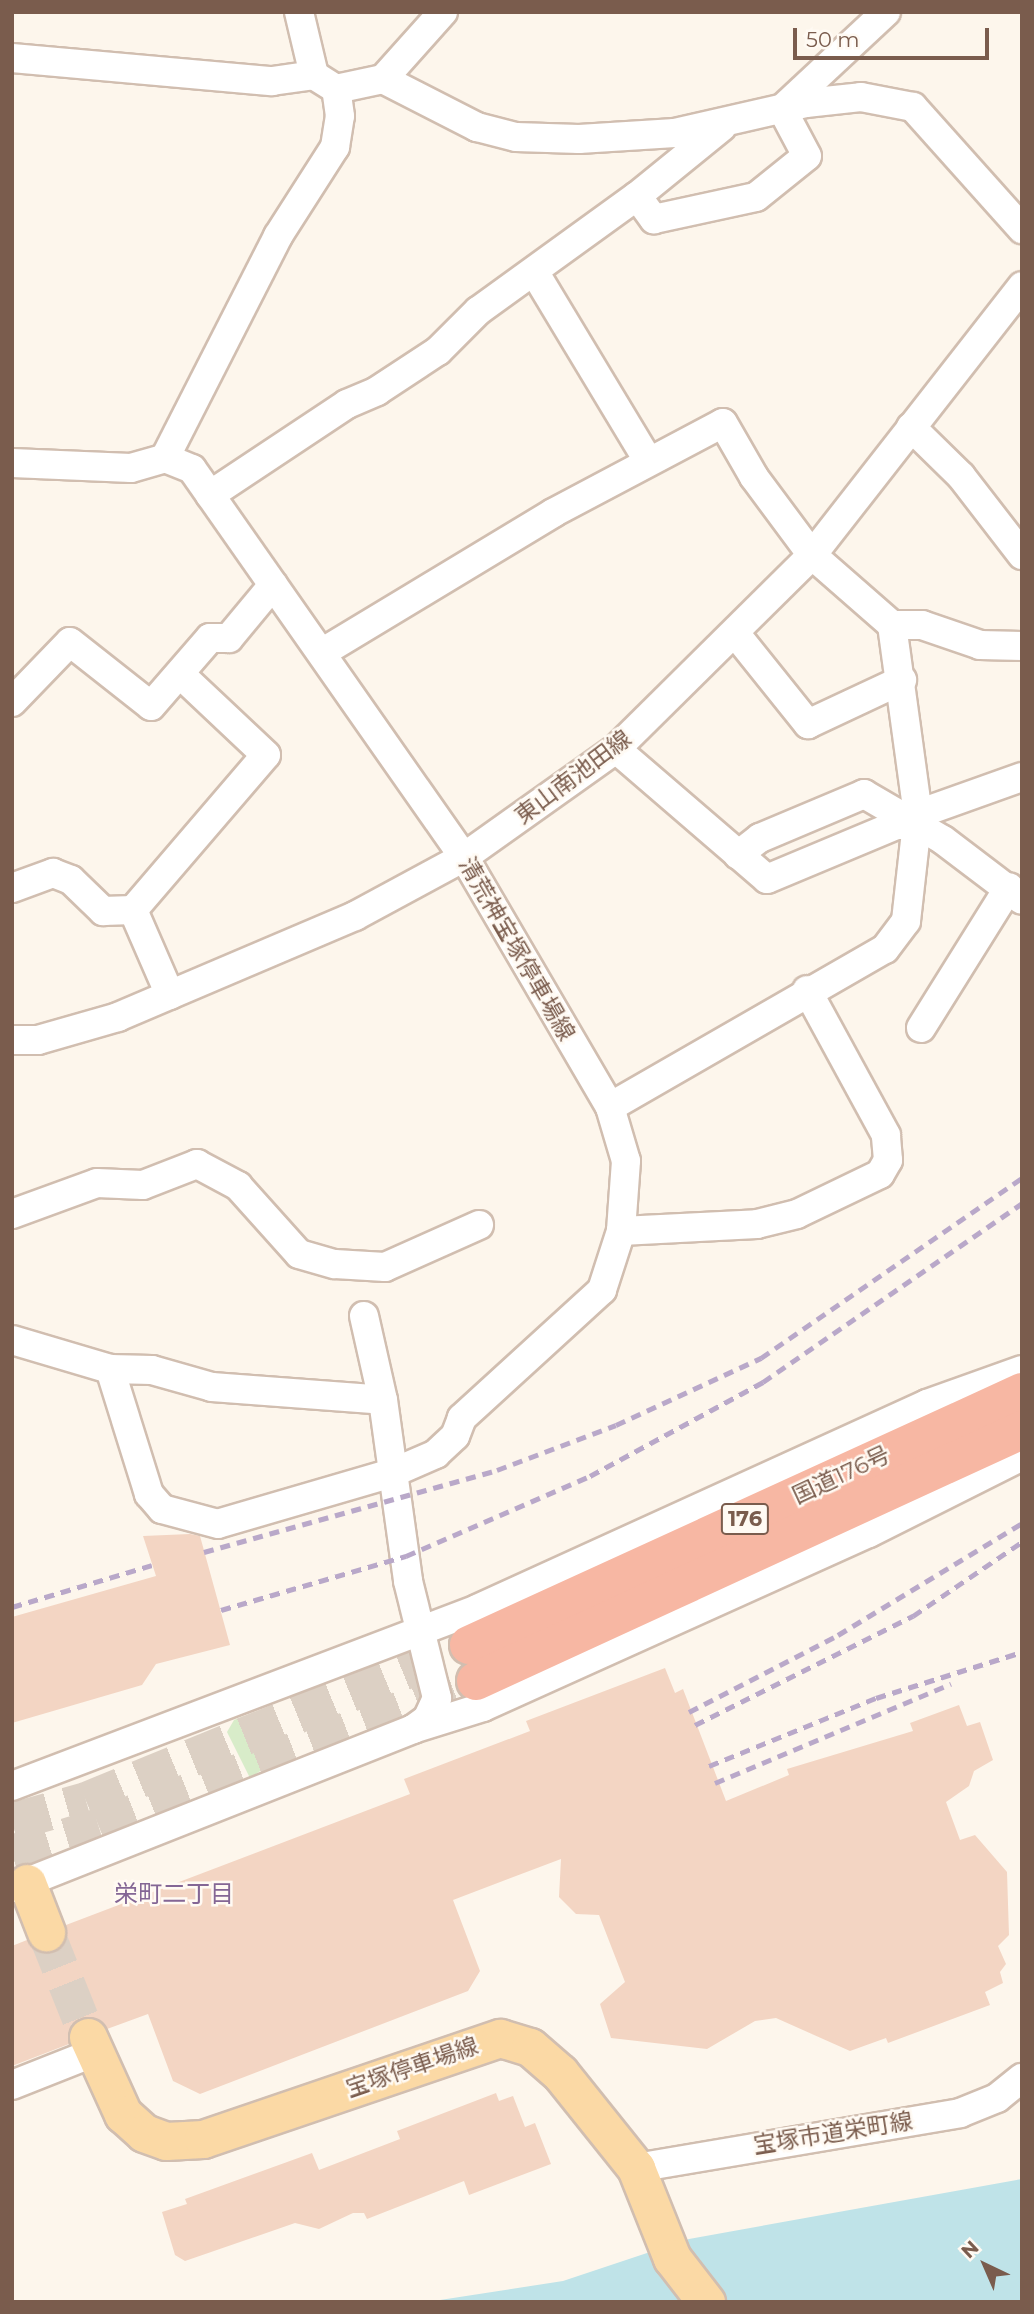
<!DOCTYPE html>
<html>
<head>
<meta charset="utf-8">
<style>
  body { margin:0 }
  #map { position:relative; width:1034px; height:2314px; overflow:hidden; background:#fdf6ec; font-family:Montserrat,"Noto Sans JP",sans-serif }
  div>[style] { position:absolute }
  .green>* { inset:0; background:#d8ecc9 }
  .water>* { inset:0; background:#bfe3e8 }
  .building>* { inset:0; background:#f3d5c3 }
  .major-tunnel>* { height:37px; margin-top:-18.5px; transform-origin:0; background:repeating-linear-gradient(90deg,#dcd0c4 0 37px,transparent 0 55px) }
  .highway-tunnel>* { height:38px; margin-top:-19px; transform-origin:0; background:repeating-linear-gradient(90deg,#dcd0c4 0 38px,transparent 0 57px) }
  .roads { filter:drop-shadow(2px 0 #d1beb0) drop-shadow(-2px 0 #d1beb0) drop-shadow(0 2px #d1beb0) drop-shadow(0 -2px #d1beb0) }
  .minor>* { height:28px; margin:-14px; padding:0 14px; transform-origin:14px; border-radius:14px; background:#fff }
  .major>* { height:37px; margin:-18.5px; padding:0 18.5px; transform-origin:18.5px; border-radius:18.5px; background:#fbd9a5 }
  .highway>* { height:38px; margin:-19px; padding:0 19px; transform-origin:19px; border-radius:19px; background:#f7b7a3 }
  .rail>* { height:5px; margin-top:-2.5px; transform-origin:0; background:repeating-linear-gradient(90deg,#b9a8c9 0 10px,transparent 0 17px) }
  span { translate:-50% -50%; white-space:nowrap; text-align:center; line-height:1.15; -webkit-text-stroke:5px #fffaf3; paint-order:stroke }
  .shield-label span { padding:2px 5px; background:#fffaf3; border:2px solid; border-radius:5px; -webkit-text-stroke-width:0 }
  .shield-label { font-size:21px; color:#7a5c4d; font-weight:700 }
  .street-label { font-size:23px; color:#7a5c4d }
  .neighbourhood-label { font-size:24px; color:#846695 }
  .frame { position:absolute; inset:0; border:14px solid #7a5c4d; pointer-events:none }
  .north { position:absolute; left:950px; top:2230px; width:70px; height:70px; -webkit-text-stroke:5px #fffaf3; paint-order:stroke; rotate:316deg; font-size:19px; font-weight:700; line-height:28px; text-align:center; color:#7a5c4d }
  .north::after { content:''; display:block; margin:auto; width:24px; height:32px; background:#7a5c4d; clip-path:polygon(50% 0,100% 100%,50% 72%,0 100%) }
  .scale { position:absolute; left:793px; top:28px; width:196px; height:32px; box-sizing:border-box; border:4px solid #7a5c4d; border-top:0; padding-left:9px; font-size:21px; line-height:24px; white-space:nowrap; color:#7a5c4d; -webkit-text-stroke:5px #fffaf3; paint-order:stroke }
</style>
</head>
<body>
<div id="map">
  <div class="green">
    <div style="clip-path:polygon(244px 1716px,265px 1741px,266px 1767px,250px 1778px,227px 1732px,234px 1720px)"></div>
  </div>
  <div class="water">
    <div style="clip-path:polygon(1022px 2179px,1022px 2302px,427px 2302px,563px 2281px,689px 2239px)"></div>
  </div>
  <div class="building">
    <div style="clip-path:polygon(190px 1534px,200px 1536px,230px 1645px,156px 1664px,142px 1685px,12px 1723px,12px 1617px,156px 1576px,143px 1536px)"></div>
    <div style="clip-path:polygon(665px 1668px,675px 1693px,683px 1689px,726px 1801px,789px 1775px,787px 1769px,913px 1731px,910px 1723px,959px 1705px,967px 1726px,980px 1722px,993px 1760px,974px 1771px,969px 1786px,946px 1802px,960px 1840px,975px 1835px,1007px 1872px,1009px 1935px,998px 1946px,1006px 1964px,1000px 1972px,1003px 1983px,985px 1992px,990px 2005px,888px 2043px,886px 2038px,850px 2051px,776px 2018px,755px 2021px,707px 2049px,611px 2038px,600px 2004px,625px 1982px,599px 1915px,576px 1914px,559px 1897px,561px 1859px,453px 1900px,480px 1971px,468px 1991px,200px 2094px,173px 2081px,148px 2014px,107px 2029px,100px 2020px,80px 2018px,71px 2025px,69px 2044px,12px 2066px,12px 1946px,27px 1940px,42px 1953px,54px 1951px,63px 1945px,66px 1925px,410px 1794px,404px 1779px,530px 1731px,526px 1721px)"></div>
    <div style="clip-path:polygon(496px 2093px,499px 2101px,513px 2096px,525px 2127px,535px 2123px,551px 2164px,469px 2195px,464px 2181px,367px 2219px,364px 2213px,353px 2213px,319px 2229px,295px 2223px,185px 2261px,175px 2255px,162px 2212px,187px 2204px,185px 2199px,312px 2153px,319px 2170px,400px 2139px,397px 2131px)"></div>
  </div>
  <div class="major-tunnel">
    <div style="left:46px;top:1932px;width:113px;rotate:68.2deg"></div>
  </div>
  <div class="highway-tunnel">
    <div style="left:12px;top:1822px;width:77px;rotate:-15.8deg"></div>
    <div style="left:86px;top:1801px;width:414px;rotate:-22.2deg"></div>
    <div style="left:12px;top:1854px;width:91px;rotate:-17.2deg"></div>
    <div style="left:99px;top:1827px;width:404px;rotate:-21.2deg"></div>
  </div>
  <div class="roads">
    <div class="minor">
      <div style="left:443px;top:12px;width:90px;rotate:131.8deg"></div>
      <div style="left:383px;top:79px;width:106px;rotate:27.1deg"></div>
      <div style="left:477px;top:127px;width:40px;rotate:14.4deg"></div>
      <div style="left:516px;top:137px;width:63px;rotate:1.8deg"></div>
      <div style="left:579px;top:139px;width:96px;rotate:-3.6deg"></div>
      <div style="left:675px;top:133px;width:134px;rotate:-12.9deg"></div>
      <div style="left:806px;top:103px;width:55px;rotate:-6.2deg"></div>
      <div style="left:861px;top:97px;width:53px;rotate:10.9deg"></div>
      <div style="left:913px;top:107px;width:164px;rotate:48.2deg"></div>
      <div style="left:12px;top:58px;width:261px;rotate:5.1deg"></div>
      <div style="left:272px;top:81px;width:42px;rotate:-8.1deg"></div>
      <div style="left:336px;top:89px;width:48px;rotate:-12deg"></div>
      <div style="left:637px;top:196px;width:109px;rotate:-39.1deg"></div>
      <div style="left:535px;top:273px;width:218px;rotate:58.9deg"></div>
      <div style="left:911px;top:427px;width:70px;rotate:44.4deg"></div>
      <div style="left:961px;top:476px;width:100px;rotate:52.3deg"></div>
      <div style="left:165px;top:458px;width:249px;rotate:-63deg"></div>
      <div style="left:278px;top:236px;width:106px;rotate:-57.4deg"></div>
      <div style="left:335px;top:147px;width:31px;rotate:-81deg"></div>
      <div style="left:340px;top:116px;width:27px;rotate:-98deg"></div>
      <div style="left:336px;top:89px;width:26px;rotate:-148deg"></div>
      <div style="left:314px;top:75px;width:65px;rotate:-103.4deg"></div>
      <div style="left:12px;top:463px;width:119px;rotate:2.4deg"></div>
      <div style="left:131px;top:468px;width:35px;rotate:-16deg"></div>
      <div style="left:165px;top:458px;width:29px;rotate:22deg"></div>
      <div style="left:192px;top:469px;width:474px;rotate:55deg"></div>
      <div style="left:464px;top:857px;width:290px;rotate:59.7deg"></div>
      <div style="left:610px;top:1107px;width:56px;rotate:73.5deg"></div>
      <div style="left:626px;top:1161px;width:70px;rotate:94.1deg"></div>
      <div style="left:621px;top:1231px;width:62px;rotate:107.9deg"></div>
      <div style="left:602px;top:1290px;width:190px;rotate:137.6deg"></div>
      <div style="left:462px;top:1418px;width:19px;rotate:111deg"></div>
      <div style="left:455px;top:1436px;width:26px;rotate:137deg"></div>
      <div style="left:436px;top:1454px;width:48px;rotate:156.6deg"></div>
      <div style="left:392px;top:1473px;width:181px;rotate:163.7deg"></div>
      <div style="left:218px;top:1524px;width:58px;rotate:-165deg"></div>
      <div style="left:162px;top:1509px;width:20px;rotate:-131deg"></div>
      <div style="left:149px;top:1494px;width:131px;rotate:-107.3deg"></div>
      <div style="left:110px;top:1369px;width:102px;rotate:-163.5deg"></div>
      <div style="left:210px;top:495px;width:164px;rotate:-33.6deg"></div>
      <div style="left:347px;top:404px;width:33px;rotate:-23deg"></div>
      <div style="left:377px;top:391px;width:73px;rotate:-33.3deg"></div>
      <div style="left:438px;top:351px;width:57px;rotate:-45deg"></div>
      <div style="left:478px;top:311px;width:196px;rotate:-35.9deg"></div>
      <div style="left:637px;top:196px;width:29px;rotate:54deg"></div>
      <div style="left:654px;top:219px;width:104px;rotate:-12.2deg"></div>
      <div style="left:756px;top:197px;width:65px;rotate:-38.8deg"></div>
      <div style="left:807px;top:156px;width:53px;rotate:-118deg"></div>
      <div style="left:782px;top:109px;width:142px;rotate:-43deg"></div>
      <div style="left:892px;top:625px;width:191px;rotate:82.2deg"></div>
      <div style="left:918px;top:814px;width:110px;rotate:-19.6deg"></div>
      <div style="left:735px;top:633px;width:117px;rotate:51.3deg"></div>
      <div style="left:808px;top:724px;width:104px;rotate:-25.1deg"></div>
      <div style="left:323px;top:652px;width:269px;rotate:-31.1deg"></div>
      <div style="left:553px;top:513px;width:192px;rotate:-27.9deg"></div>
      <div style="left:723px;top:423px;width:62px;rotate:60.1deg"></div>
      <div style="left:754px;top:477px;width:97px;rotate:53.4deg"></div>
      <div style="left:812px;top:555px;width:106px;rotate:41.2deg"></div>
      <div style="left:892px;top:625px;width:30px"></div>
      <div style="left:922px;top:625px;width:61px;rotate:19deg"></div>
      <div style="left:980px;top:645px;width:42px;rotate:1.4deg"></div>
      <div style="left:12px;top:702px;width:83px;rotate:-46deg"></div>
      <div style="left:70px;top:642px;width:103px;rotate:38.3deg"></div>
      <div style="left:151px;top:706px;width:90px;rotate:-49.1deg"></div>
      <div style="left:210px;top:638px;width:19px"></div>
      <div style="left:229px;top:638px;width:69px;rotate:-50.3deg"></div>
      <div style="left:616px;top:749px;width:199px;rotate:40.7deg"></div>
      <div style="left:767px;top:879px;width:140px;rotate:-22.7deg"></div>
      <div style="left:896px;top:825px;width:20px"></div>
      <div style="left:738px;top:855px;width:28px;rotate:-38deg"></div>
      <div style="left:760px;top:838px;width:113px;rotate:-22.9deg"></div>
      <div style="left:864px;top:794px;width:91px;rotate:30.2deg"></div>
      <div style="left:943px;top:840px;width:99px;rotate:37.2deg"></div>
      <div style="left:12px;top:888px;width:44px;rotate:-20.1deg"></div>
      <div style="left:53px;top:873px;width:19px;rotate:21deg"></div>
      <div style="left:71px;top:880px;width:45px;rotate:44.1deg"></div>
      <div style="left:103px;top:911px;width:30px;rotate:-2deg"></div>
      <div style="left:170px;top:995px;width:93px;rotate:-113.5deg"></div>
      <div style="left:133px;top:910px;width:204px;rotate:-49.4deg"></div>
      <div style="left:266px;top:755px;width:118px;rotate:-136.7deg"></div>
      <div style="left:921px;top:1028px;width:166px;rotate:-58deg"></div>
      <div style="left:12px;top:1040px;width:26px"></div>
      <div style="left:38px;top:1040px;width:83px;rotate:-16deg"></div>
      <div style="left:118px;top:1017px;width:258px;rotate:-23.1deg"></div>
      <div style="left:355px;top:916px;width:124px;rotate:-28.4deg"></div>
      <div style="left:464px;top:857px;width:186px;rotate:-35.4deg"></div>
      <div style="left:616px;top:749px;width:276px;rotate:-44.7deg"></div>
      <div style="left:812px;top:555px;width:341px;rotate:-52deg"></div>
      <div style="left:610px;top:1107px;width:317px;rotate:-29.9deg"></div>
      <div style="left:885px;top:949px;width:35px;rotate:-53deg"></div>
      <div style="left:906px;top:921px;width:108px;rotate:-83.6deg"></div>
      <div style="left:12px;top:1214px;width:90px;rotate:-20deg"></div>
      <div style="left:97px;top:1183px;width:46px;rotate:2.5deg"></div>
      <div style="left:143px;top:1185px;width:58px;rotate:-21.3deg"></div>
      <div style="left:197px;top:1164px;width:47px;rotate:28.2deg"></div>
      <div style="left:238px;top:1186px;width:91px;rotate:48.1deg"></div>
      <div style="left:299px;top:1254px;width:37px;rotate:16deg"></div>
      <div style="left:335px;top:1264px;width:50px;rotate:3.4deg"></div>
      <div style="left:385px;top:1267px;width:103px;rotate:-24.1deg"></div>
      <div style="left:621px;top:1231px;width:136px;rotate:-2.9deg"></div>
      <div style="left:757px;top:1224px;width:41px;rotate:-14deg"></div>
      <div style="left:797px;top:1214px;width:92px;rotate:-25.7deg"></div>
      <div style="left:880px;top:1174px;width:16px;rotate:-60deg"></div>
      <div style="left:888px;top:1160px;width:25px;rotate:-95deg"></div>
      <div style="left:886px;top:1135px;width:165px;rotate:-118.6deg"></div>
      <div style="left:364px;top:1316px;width:86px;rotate:77.3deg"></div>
      <div style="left:110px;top:1369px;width:42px;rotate:1.4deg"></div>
      <div style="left:152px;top:1370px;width:62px;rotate:15.8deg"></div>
      <div style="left:212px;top:1387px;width:171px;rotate:4.3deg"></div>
      <div style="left:383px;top:1400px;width:183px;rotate:82.1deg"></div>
      <div style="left:408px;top:1581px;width:121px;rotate:76.1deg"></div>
      <div style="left:437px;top:1698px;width:23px;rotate:115deg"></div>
      <div style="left:427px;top:1719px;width:17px;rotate:144deg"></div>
      <div style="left:12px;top:1786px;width:498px;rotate:-20.8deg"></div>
      <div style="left:477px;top:1609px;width:494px;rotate:-24.5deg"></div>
      <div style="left:927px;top:1404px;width:101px;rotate:-19.7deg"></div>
      <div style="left:12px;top:1888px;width:431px;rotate:-21.6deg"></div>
      <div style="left:413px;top:1729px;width:73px;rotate:-17.4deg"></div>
      <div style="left:483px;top:1707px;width:423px;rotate:-24.3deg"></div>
      <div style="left:869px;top:1533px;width:171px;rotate:-26.7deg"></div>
      <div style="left:12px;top:2085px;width:87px;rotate:-21.6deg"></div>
      <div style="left:636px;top:2168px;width:329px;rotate:-9.6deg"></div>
      <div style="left:960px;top:2113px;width:40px;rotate:-22deg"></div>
      <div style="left:997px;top:2098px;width:32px;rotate:-39deg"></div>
    </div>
    <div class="major">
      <div style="left:27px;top:1883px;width:53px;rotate:68.8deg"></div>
      <div style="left:88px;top:2037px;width:85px;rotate:65.6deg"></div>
      <div style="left:123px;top:2114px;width:28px;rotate:42deg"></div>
      <div style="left:144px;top:2133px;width:23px;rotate:20deg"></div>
      <div style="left:166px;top:2141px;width:37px;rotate:-3deg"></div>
      <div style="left:203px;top:2139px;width:314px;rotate:-18.8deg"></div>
      <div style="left:500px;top:2038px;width:31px;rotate:17deg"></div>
      <div style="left:530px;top:2047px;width:40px;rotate:41deg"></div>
      <div style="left:560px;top:2073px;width:122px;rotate:51.3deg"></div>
      <div style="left:636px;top:2168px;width:97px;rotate:68.2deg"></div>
      <div style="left:672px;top:2258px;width:56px;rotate:52.3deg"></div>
    </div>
    <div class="highway">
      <div style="left:469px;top:1645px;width:608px;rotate:-24.58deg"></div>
      <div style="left:476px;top:1681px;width:601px;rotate:-24.69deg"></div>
    </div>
  </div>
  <div class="rail">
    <div style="left:204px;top:1552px;width:304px;rotate:-15.6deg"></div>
    <div style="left:497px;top:1470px;width:127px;rotate:-20.7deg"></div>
    <div style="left:616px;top:1425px;width:160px;rotate:-24.8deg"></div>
    <div style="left:761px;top:1358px;width:317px;rotate:-34.6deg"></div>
    <div style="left:12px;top:1607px;width:146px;rotate:-16.7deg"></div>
    <div style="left:221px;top:1610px;width:193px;rotate:-16.3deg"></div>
    <div style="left:406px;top:1556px;width:201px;rotate:-23.5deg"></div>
    <div style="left:590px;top:1476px;width:197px;rotate:-28.5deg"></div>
    <div style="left:763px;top:1382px;width:315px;rotate:-34.6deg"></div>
    <div style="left:689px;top:1712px;width:168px;rotate:-27.3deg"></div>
    <div style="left:838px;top:1635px;width:215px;rotate:-31.3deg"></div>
    <div style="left:695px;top:1725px;width:244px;rotate:-26.6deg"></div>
    <div style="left:913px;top:1616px;width:132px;rotate:-34.2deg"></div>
    <div style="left:709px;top:1766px;width:180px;rotate:-22.2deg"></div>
    <div style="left:876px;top:1698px;width:153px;rotate:-17.5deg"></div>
    <div style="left:715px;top:1783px;width:256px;rotate:-22.8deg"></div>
  </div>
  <div class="shield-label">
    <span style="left:745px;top:1519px">176</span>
  </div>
  <div class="street-label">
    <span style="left:573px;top:777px;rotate:-37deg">東山南池田線</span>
    <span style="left:517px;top:949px;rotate:60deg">清荒神宝塚停車場線</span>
    <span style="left:841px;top:1475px;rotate:-25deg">国道176号</span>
    <span style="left:412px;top:2067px;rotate:-19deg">宝塚停車場線</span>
    <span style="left:833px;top:2133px;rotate:-9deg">宝塚市道栄町線</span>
  </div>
  <div class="neighbourhood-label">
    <span style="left:174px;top:1894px">栄町二丁目</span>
  </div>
  <div class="frame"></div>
  <div class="north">N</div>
  <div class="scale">50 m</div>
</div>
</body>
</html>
